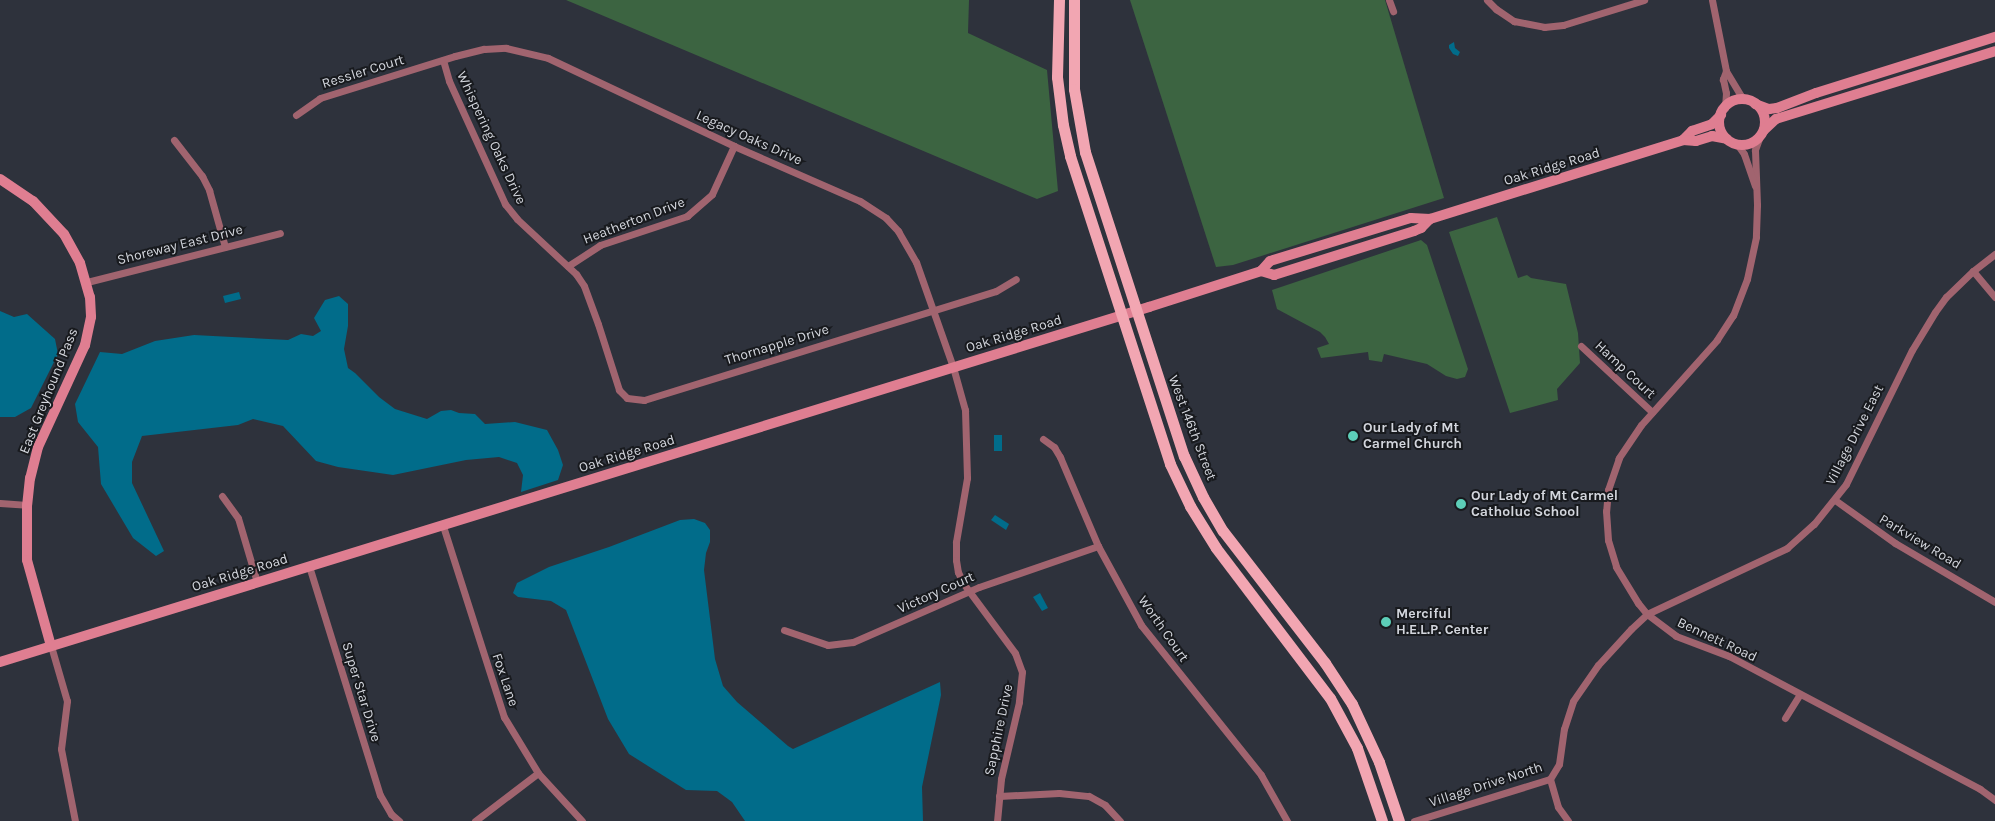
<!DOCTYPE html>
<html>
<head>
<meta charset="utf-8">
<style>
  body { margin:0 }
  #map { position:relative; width:1995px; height:821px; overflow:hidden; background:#2e323c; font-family:Karla,sans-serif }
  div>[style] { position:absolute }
  .green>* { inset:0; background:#3c6441 }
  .water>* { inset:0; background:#016c8a }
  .street>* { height:7px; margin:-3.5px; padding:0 3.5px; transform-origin:3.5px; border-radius:3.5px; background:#a1646f }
  .secondary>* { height:10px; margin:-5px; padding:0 5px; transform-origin:5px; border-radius:5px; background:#df7e91 }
  .secondary>.ring { margin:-5px; padding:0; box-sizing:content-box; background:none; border:10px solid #df7e91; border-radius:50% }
  .primary>* { height:11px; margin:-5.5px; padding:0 5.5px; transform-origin:5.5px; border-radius:5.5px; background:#f2a6b2 }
  .dots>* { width:14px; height:14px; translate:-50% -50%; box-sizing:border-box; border:2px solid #181a1e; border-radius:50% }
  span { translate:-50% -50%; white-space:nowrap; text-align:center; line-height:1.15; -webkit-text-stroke:4px #181a1e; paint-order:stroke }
  .street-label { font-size:14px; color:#d3d6dd }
  .poi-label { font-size:14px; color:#d3d6dd; font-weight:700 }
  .left { translate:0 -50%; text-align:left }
</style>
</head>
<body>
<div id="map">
  <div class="green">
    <div style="clip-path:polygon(566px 0,969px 0,968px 33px,1047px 70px,1058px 191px,1037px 199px)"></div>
    <div style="clip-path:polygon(1130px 0,1385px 0,1444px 198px,1233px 265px,1216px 267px)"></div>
    <div style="clip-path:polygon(1497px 217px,1518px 278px,1527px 275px,1531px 278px,1566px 284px,1578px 333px,1580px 363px,1557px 389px,1558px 400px,1510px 413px,1449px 232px)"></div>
    <div style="clip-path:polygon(1421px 240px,1427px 245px,1468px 369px,1465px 377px,1457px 379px,1446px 376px,1427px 364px,1384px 354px,1382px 362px,1369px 360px,1368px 352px,1321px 358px,1317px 348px,1329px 344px,1325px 337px,1320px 332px,1277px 309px,1272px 290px)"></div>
  </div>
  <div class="water">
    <div style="clip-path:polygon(1454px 42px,1455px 48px,1460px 52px,1458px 56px,1453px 54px,1449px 48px,1449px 45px)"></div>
    <div style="clip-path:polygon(239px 292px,241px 299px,225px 303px,223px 296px)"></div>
    <div style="clip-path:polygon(339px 296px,348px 304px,348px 326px,344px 349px,348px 368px,355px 373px,379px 397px,395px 409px,427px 419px,441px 411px,451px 410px,459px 413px,475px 414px,485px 424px,515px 422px,547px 430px,558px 450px,563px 465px,558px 480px,521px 492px,523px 475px,517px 463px,499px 457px,466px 460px,393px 475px,338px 467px,316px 461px,283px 426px,253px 419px,238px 425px,142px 436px,132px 462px,132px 483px,164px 551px,156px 556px,133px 538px,101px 484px,98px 447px,78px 422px,75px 404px,100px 352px,122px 354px,155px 341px,194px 335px,288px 340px,301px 334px,313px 336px,321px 331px,314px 318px,325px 300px)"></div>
    <div style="clip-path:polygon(0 311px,14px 317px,27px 314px,55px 339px,58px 354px,31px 408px,15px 417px,0 417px)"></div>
    <div style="clip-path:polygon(994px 435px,1002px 435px,1002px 451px,994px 451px)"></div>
    <div style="clip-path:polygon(995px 515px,1009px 524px,1006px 530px,991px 520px)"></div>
    <div style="clip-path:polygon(694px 519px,705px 523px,710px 530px,710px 542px,706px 553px,704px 570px,715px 659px,723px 686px,737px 702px,788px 746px,793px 749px,940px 682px,941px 695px,922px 787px,923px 821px,745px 821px,732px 802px,717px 791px,686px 790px,629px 754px,608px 719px,566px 610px,551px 601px,518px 597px,513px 593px,517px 583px,549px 567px,609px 547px,680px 520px)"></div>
    <div style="clip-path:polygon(1040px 593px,1048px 608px,1042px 611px,1033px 597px)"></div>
  </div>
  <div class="street">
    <div style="left:1389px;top:0;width:12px;rotate:70deg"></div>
    <div style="left:1487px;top:0;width:13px;rotate:45deg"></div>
    <div style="left:1496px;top:9px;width:22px;rotate:34deg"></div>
    <div style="left:1514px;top:21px;width:31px;rotate:11deg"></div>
    <div style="left:1544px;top:27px;width:19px;rotate:-6deg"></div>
    <div style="left:1563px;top:25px;width:85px;rotate:-17.2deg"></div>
    <div style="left:1712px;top:0;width:72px;rotate:78.8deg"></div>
    <div style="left:1726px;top:71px;width:9px;rotate:111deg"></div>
    <div style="left:1723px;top:79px;width:14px;rotate:78deg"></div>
    <div style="left:1726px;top:93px;width:15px;rotate:94deg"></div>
    <div style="left:443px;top:60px;width:22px;rotate:74deg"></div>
    <div style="left:449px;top:81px;width:135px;rotate:65.5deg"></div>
    <div style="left:505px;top:204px;width:19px;rotate:51deg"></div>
    <div style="left:517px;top:219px;width:81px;rotate:43deg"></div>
    <div style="left:576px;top:274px;width:14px;rotate:56deg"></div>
    <div style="left:584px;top:286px;width:40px;rotate:69.8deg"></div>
    <div style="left:598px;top:324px;width:69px;rotate:72.3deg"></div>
    <div style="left:619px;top:390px;width:11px;rotate:45deg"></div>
    <div style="left:627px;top:398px;width:17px;rotate:7deg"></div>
    <div style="left:644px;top:400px;width:368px;rotate:-17.2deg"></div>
    <div style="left:996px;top:291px;width:23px;rotate:-31deg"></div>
    <div style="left:1726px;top:71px;width:29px;rotate:59deg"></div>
    <div style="left:1741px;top:96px;width:8px;rotate:30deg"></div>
    <div style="left:296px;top:115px;width:29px;rotate:-35deg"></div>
    <div style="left:320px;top:98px;width:141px;rotate:-17.3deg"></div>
    <div style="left:455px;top:56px;width:30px;rotate:-14deg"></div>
    <div style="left:484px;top:49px;width:22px;rotate:-3deg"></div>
    <div style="left:506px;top:48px;width:43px;rotate:13.4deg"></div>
    <div style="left:548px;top:58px;width:206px;rotate:25.3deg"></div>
    <div style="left:734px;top:146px;width:137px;rotate:23.6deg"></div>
    <div style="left:860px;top:201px;width:31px;rotate:33deg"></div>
    <div style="left:886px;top:218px;width:18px;rotate:47deg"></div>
    <div style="left:898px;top:231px;width:36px;rotate:60deg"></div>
    <div style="left:916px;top:262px;width:111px;rotate:70.6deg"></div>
    <div style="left:953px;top:367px;width:45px;rotate:74.4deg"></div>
    <div style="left:965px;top:410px;width:68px;rotate:88.3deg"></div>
    <div style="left:967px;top:478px;width:65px;rotate:99.8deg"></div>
    <div style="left:956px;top:542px;width:18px;rotate:90deg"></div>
    <div style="left:956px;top:560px;width:12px;rotate:81deg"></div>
    <div style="left:958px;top:572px;width:12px;rotate:66deg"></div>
    <div style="left:963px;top:583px;width:87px;rotate:53.4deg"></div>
    <div style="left:1015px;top:653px;width:20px;rotate:70deg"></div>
    <div style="left:1022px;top:672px;width:30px;rotate:96deg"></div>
    <div style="left:1019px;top:702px;width:79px;rotate:103.2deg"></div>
    <div style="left:1001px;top:779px;width:42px;rotate:95.4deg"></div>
    <div style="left:1760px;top:136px;width:15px;rotate:110deg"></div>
    <div style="left:1755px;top:150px;width:55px;rotate:87.9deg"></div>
    <div style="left:1757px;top:205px;width:32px;rotate:92deg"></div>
    <div style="left:1756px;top:237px;width:43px;rotate:102.1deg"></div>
    <div style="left:1747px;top:279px;width:39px;rotate:111deg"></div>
    <div style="left:1733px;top:315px;width:30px;rotate:123deg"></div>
    <div style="left:1717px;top:340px;width:114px;rotate:131.8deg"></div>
    <div style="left:1641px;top:425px;width:40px;rotate:124deg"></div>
    <div style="left:1619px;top:458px;width:34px;rotate:109deg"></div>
    <div style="left:1608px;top:490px;width:21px;rotate:95deg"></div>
    <div style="left:1606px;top:511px;width:29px;rotate:86deg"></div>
    <div style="left:1608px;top:540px;width:28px;rotate:73deg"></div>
    <div style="left:1616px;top:567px;width:42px;rotate:58.6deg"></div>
    <div style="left:1638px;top:603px;width:14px;rotate:51deg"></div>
    <div style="left:1647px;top:614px;width:36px;rotate:37deg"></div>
    <div style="left:1676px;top:636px;width:57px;rotate:20.7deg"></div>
    <div style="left:1729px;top:656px;width:284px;rotate:27.9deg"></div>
    <div style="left:1980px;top:789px;width:19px;rotate:36deg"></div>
    <div style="left:174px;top:140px;width:46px;rotate:52.1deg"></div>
    <div style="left:202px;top:176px;width:16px;rotate:63deg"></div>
    <div style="left:209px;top:190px;width:59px;rotate:74.3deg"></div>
    <div style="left:1737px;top:144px;width:12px;rotate:55deg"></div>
    <div style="left:1744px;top:154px;width:34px;rotate:71deg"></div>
    <div style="left:568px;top:266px;width:38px;rotate:-33deg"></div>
    <div style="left:600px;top:245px;width:92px;rotate:-18.4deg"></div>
    <div style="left:687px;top:216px;width:33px;rotate:-41deg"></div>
    <div style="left:712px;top:194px;width:53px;rotate:-65.4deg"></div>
    <div style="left:1973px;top:271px;width:34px;rotate:50deg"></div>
    <div style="left:87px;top:282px;width:199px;rotate:-14.2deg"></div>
    <div style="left:1581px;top:346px;width:97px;rotate:42.9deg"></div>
    <div style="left:1043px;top:439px;width:14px;rotate:36deg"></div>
    <div style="left:1054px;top:447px;width:12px;rotate:59deg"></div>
    <div style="left:1060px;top:457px;width:97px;rotate:66.9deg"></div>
    <div style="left:1098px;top:546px;width:90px;rotate:61.4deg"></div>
    <div style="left:1141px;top:625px;width:192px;rotate:51.3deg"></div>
    <div style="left:1261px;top:775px;width:53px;rotate:60.5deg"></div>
    <div style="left:222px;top:496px;width:27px;rotate:54deg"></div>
    <div style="left:238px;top:518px;width:67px;rotate:73.5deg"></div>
    <div style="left:1835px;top:500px;width:74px;rotate:35.6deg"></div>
    <div style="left:1895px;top:543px;width:116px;rotate:30.5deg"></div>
    <div style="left:0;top:503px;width:27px;rotate:4deg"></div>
    <div style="left:443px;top:526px;width:201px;rotate:72.3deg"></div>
    <div style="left:504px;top:717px;width:66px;rotate:58.7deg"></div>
    <div style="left:538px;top:773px;width:65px;rotate:47.5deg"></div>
    <div style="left:309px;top:566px;width:240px;rotate:72.8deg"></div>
    <div style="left:380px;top:795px;width:22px;rotate:60deg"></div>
    <div style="left:391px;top:814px;width:11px;rotate:41deg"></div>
    <div style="left:784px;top:630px;width:46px;rotate:18.8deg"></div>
    <div style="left:828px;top:645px;width:25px;rotate:-7deg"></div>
    <div style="left:853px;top:642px;width:137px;rotate:-23.6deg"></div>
    <div style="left:979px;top:587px;width:126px;rotate:-19deg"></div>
    <div style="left:51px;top:646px;width:57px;rotate:73.8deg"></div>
    <div style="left:67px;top:701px;width:48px;rotate:97.1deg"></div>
    <div style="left:61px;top:749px;width:73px;rotate:79deg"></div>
    <div style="left:1785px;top:718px;width:28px;rotate:-58deg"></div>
    <div style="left:1550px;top:779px;width:29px;rotate:74deg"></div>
    <div style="left:1558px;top:807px;width:17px;rotate:54deg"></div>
    <div style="left:999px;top:796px;width:60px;rotate:-2.9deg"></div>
    <div style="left:1059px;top:793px;width:30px;rotate:6deg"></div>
    <div style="left:1089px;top:796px;width:18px;rotate:29deg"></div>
    <div style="left:1105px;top:805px;width:22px;rotate:47deg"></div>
    <div style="left:475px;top:821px;width:79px;rotate:-37.3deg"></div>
    <div style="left:1414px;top:821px;width:142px;rotate:-17.2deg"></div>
    <div style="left:1550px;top:779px;width:17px;rotate:-59deg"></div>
    <div style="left:1559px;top:764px;width:35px;rotate:-82deg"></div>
    <div style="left:1564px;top:729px;width:29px;rotate:-72deg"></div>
    <div style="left:1573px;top:701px;width:44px;rotate:-55.2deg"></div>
    <div style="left:1598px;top:665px;width:49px;rotate:-47.5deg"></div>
    <div style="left:1631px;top:629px;width:22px;rotate:-43deg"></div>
    <div style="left:1647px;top:614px;width:155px;rotate:-25.2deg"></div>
    <div style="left:1787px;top:548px;width:36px;rotate:-42deg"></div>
    <div style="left:1814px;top:524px;width:51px;rotate:-51.3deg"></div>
    <div style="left:1846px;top:484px;width:149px;rotate:-63.8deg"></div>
    <div style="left:1912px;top:350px;width:44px;rotate:-58.8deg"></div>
    <div style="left:1935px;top:312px;width:19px;rotate:-54deg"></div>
    <div style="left:1946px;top:297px;width:37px;rotate:-44deg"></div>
    <div style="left:1973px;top:271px;width:28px;rotate:-38deg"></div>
  </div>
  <div class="secondary">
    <div class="ring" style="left:1719px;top:99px;width:36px;height:36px"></div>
    <div style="left:1755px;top:104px;width:15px;rotate:20deg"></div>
    <div style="left:1769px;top:109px;width:8px;rotate:-7deg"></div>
    <div style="left:1777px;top:108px;width:42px;rotate:-21deg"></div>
    <div style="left:1816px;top:93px;width:188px;rotate:-17.4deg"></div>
    <div style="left:1764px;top:130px;width:16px;rotate:-43deg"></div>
    <div style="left:1776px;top:119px;width:229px;rotate:-17.2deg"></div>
    <div style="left:1683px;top:140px;width:13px;rotate:-45deg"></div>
    <div style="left:1692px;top:131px;width:21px;rotate:-19deg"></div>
    <div style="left:1712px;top:124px;width:13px;rotate:-45deg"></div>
    <div style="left:0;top:179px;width:40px;rotate:34deg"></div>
    <div style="left:33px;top:201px;width:45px;rotate:46.8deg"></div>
    <div style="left:64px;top:234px;width:33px;rotate:61deg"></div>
    <div style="left:80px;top:263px;width:35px;rotate:74deg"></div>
    <div style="left:90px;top:297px;width:20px;rotate:87deg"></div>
    <div style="left:91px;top:317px;width:29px;rotate:102deg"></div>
    <div style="left:85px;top:345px;width:112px;rotate:114.7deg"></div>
    <div style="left:38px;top:447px;width:32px;rotate:104deg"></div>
    <div style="left:30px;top:478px;width:27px;rotate:96deg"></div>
    <div style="left:27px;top:505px;width:55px;rotate:90deg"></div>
    <div style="left:27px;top:560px;width:89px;rotate:74.4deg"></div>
    <div style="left:1261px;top:271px;width:14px;rotate:17deg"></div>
    <div style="left:1274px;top:275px;width:147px;rotate:-17.4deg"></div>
    <div style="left:1414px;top:231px;width:8px;rotate:-23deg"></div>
    <div style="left:1421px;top:228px;width:13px;rotate:-45deg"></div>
    <div style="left:0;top:662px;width:1203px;rotate:-17.17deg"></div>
    <div style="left:1149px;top:307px;width:118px;rotate:-17.8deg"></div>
    <div style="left:1261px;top:271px;width:13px;rotate:-48deg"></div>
    <div style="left:1270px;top:261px;width:147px;rotate:-17deg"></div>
    <div style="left:1411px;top:218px;width:19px;rotate:3deg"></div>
    <div style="left:1430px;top:219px;width:265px;rotate:-17.3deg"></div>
    <div style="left:1683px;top:140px;width:13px;rotate:4deg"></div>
    <div style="left:1696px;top:141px;width:17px;rotate:-17deg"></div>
    <div style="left:1712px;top:136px;width:15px;rotate:11deg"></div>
  </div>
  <div class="primary">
    <div style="left:1059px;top:0;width:77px;rotate:91.5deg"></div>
    <div style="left:1057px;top:77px;width:48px;rotate:82.9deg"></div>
    <div style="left:1063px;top:125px;width:32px;rotate:77deg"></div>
    <div style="left:1070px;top:156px;width:324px;rotate:72deg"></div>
    <div style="left:1170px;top:464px;width:47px;rotate:64.5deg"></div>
    <div style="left:1190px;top:506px;width:49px;rotate:58.2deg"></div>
    <div style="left:1216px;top:548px;width:188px;rotate:52.8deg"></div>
    <div style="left:1330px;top:698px;width:57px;rotate:61.6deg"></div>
    <div style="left:1357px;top:748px;width:77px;rotate:71.1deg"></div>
    <div style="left:1074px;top:0;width:89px;rotate:90deg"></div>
    <div style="left:1074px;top:89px;width:64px;rotate:80.1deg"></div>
    <div style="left:1085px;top:152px;width:320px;rotate:72deg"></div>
    <div style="left:1184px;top:456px;width:45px;rotate:65.1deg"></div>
    <div style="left:1203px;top:497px;width:39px;rotate:60deg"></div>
    <div style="left:1223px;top:531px;width:167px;rotate:52.3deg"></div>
    <div style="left:1325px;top:663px;width:49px;rotate:56.6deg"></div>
    <div style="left:1352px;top:704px;width:64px;rotate:65deg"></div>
    <div style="left:1379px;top:762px;width:62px;rotate:71.3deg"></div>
  </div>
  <div class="dots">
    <div style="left:1353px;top:436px;background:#5dceb8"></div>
    <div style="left:1461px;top:504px;background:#5dceb8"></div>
    <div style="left:1386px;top:622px;background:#5dceb8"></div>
  </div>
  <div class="street-label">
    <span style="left:363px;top:72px;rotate:-17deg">Ressler Court</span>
    <span style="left:491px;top:138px;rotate:65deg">Whispering Oaks Drive</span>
    <span style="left:749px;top:138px;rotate:24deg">Legacy Oaks Drive</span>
    <span style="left:1552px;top:167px;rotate:-17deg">Oak Ridge Road</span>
    <span style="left:634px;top:221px;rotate:-21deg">Heatherton Drive</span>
    <span style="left:180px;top:245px;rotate:-14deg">Shoreway East Drive</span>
    <span style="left:1014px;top:334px;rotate:-17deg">Oak Ridge Road</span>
    <span style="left:777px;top:345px;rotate:-17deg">Thornapple Drive</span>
    <span style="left:1625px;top:370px;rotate:43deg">Hamp Court</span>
    <span style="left:49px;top:391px;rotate:-68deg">East Greyhound Pass</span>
    <span style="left:1192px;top:428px;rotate:69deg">West 146th Street</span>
    <span style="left:1855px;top:435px;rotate:-63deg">Village Drive East</span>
    <span style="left:627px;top:454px;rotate:-17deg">Oak Ridge Road</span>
    <span style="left:1920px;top:542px;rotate:31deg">Parkview Road</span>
    <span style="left:240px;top:573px;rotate:-17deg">Oak Ridge Road</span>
    <span style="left:936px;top:593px;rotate:-24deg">Victory Court</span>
    <span style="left:1163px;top:629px;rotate:55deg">Worth Court</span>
    <span style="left:1717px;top:640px;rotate:25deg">Bennett Road</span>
    <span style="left:505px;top:680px;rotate:71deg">Fox Lane</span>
    <span style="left:361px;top:692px;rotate:73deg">Super Star Drive</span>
    <span style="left:999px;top:730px;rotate:-78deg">Sapphire Drive</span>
    <span style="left:1486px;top:785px;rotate:-18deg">Village Drive North</span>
  </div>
  <div class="poi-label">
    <span class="left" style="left:1363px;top:436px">Our Lady of Mt<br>Carmel Church</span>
    <span class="left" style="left:1471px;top:504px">Our Lady of Mt Carmel<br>Catholuc School</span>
    <span class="left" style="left:1396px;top:622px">Merciful<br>H.E.L.P. Center</span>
  </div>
</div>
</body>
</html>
